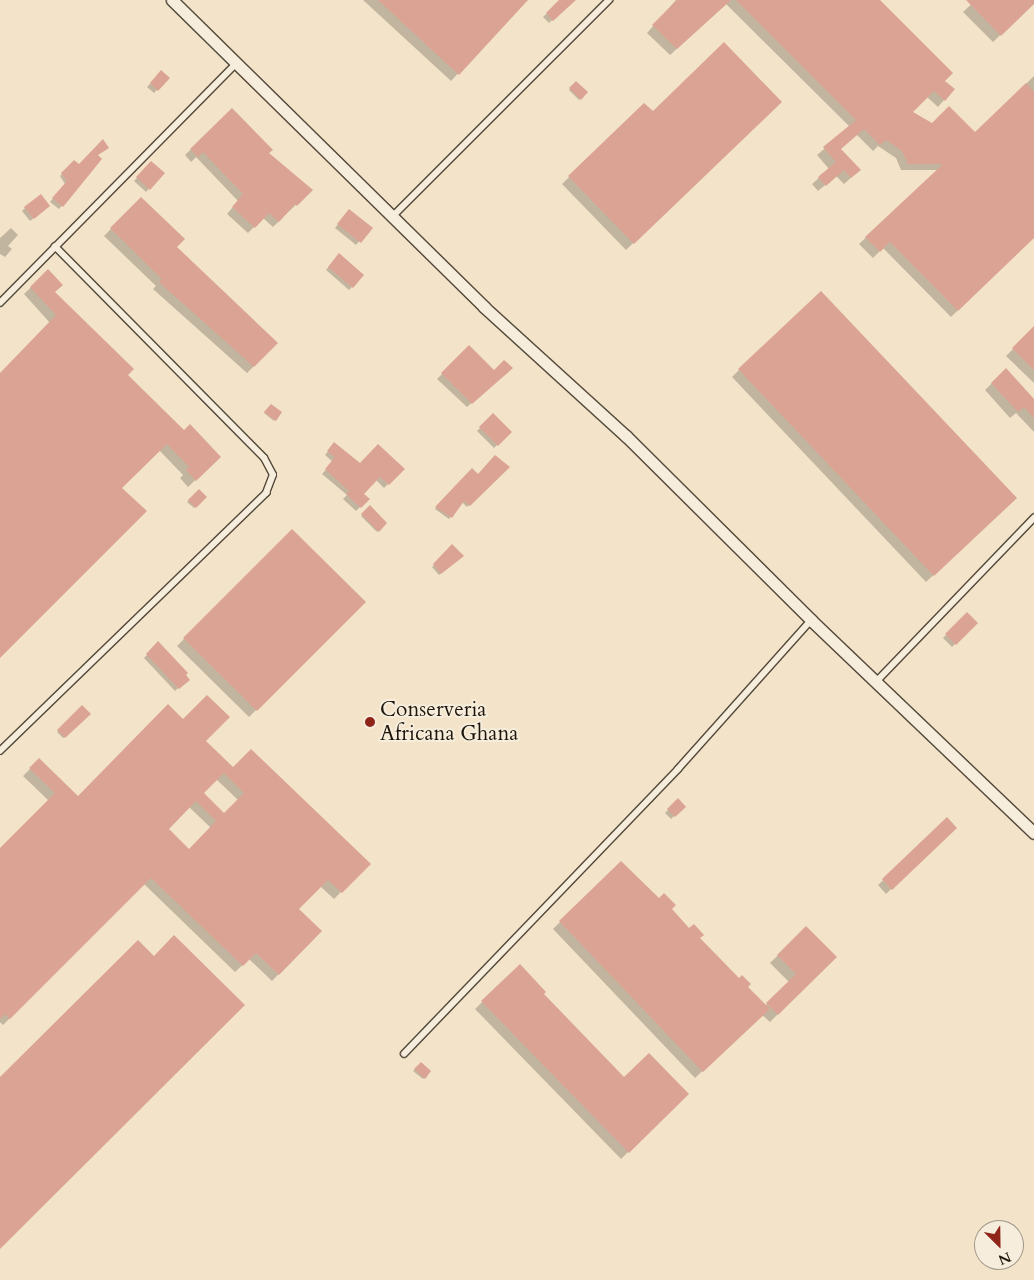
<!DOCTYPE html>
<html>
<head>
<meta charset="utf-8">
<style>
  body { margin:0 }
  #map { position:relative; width:1034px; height:1280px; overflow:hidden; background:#f3e3c9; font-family:Cardo,serif }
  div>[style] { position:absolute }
  .shadow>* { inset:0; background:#0003 }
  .building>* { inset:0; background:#dba393 }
  .roads { filter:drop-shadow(1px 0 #54493a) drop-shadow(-1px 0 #54493a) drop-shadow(0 1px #54493a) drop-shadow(0 -1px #54493a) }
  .service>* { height:5.5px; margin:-2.75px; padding:0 2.75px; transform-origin:2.75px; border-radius:2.75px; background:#f7eddc }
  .minor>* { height:11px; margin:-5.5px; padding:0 5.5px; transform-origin:5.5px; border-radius:5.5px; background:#f7eddc }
  .dots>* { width:14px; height:14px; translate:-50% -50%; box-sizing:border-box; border:2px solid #f7eddc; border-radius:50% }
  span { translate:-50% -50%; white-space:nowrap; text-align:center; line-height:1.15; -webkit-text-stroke:4px #f7eddc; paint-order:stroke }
  .poi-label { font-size:21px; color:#1f160b }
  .left { translate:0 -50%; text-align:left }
  .north { position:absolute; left:974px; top:1220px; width:50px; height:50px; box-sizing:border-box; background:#f7eddc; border:1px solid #a19788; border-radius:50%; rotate:157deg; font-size:14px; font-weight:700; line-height:20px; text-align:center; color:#1f160b }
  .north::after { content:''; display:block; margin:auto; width:18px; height:22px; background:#8f2418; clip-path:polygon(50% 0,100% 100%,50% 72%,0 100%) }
</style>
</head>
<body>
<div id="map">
  <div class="shadow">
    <div style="clip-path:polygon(363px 0,526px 0,451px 81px)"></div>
    <div style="clip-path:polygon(561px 0,574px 0,549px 23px,543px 17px)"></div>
    <div style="clip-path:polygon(676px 0,878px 0,943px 81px,944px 100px,938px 107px,927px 97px,911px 113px,932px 125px,975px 134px,1034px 76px,1034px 236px,951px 317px,883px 248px,873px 258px,859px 244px,938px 170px,901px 170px,896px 158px,878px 146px,873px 151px,856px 134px,840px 149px,852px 177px,844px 184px,836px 176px,818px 191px,812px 184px,829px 169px,817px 155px,850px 127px,726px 4px,670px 55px,647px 33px)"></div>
    <div style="clip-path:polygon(976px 0,1034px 0,1034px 3px,993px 42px,963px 12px)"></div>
    <div style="clip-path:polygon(161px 72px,168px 78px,154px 93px,147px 87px)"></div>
    <div style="clip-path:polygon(576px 82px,586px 92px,579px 100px,569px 90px)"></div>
    <div style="clip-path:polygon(780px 102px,626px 250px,562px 184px,644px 104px,653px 113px)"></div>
    <div style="clip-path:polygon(232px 110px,268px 153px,311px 190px,273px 227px,263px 218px,248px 233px,227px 214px,238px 201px,196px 157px,191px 162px,185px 155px)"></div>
    <div style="clip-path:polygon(96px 156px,100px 160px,59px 209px,50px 202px,65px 184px,60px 176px,74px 162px,79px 165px)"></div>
    <div style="clip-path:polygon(151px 163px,163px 173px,146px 192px,134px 181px)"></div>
    <div style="clip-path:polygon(141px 198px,176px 247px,277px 343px,247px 373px,153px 289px,156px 286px,104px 236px)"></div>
    <div style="clip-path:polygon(25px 208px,45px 209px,30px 221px,22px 211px)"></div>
    <div style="clip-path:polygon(346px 214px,371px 228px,356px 245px,335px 228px)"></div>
    <div style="clip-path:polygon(11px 228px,18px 235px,8px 246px,12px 249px,5px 257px,0 254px,0 238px)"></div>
    <div style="clip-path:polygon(336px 258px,352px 287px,349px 290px,326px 270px)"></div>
    <div style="clip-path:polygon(48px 271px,53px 293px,127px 375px,184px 432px,219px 457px,188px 487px,180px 478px,183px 475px,159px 450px,121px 488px,0 656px,0 375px,50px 323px,24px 294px)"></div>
    <div style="clip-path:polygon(1034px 328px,1034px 383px,1006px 356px)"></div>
    <div style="clip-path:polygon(469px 347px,494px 371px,506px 373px,467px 407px,437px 379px)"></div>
    <div style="clip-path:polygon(739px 370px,1008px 505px,926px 582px,732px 377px)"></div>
    <div style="clip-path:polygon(992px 383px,1034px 401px,1034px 432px,1016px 413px,1010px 418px,985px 390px)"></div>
    <div style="clip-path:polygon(271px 405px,280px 413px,274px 421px,264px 413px)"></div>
    <div style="clip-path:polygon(493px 415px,510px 432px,494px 448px,477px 431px)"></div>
    <div style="clip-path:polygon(331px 448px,360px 464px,403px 469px,384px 488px,376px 480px,362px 494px,368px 499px,356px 511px,343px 499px,347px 495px,322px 474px,333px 462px,325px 455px)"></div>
    <div style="clip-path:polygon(508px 467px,467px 507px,462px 502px,449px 519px,435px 509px,472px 470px,478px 475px)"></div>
    <div style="clip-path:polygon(199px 490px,205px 497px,194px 508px,187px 502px)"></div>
    <div style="clip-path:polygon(370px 507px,385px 523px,377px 532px,361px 516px)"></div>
    <div style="clip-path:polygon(292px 531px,364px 602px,249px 717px,177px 646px)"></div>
    <div style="clip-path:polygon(452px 546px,462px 556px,439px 575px,432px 567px)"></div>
    <div style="clip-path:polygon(967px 614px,976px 623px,952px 647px,943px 638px)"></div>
    <div style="clip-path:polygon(158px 643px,188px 679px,175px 691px,144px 658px)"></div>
    <div style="clip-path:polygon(82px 707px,89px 714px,63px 738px,57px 732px)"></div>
    <div style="clip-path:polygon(evenodd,204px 741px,233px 769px,369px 864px,334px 899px,320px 886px,297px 909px,320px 931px,272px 981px,249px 959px,235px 972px,144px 884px,3px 1025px,0 1022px,0 850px,49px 801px,23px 776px,39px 760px,78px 797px,204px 741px,216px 779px,238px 800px,224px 815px,202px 793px,216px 779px,204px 741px,189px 807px,211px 828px,189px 850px,167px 829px,189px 807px)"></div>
    <div style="clip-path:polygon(678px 800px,684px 807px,671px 819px,665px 813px)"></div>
    <div style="clip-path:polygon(947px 819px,955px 828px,886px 894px,878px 885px)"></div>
    <div style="clip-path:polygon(621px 862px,765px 1006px,789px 982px,770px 963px,806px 928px,835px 957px,770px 1022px,762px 1015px,695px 1078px,553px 929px)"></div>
    <div style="clip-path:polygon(520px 966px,542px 994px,624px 1078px,687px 1094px,621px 1159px,475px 1009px)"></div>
    <div style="clip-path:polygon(421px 1064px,430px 1071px,423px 1079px,413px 1071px)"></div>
  </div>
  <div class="building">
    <div style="clip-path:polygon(378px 0,528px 0,459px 75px)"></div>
    <div style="clip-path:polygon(559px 0,576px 0,553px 21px,546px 13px)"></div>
    <div style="clip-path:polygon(677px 0,731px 0,677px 49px,652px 25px)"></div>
    <div style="clip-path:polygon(736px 0,880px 0,953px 73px,945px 81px,955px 89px,945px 101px,934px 91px,913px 112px,932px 123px,949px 106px,975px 132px,1026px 83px,1034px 92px,1034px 238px,958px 311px,890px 242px,880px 252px,865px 237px,943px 164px,908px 164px,902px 151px,886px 140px,880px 145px,864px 129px,841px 149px,861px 170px,851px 178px,844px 170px,826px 186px,818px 177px,836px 162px,823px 147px,856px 120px)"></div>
    <div style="clip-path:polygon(966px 0,1034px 0,1034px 4px,1001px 36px)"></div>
    <div style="clip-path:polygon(724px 42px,782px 102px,634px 244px,568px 176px,644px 103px,653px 111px)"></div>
    <div style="clip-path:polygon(161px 70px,170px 78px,158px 91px,150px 83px)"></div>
    <div style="clip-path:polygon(576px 81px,588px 92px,581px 100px,569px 88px)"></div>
    <div style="clip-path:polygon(232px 108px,273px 150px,269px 153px,313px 190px,297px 206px,295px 204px,279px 222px,269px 213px,255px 228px,232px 207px,243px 194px,203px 152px,198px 157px,190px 149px)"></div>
    <div style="clip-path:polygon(103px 139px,109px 148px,98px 155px,102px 159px,63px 207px,52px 198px,67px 181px,61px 173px,74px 160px,79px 164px)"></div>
    <div style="clip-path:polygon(151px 161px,165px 173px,150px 190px,136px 177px)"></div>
    <div style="clip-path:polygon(41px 194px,50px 206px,34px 219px,24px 207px)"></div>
    <div style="clip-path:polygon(141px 197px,185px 239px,177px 247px,278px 343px,254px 367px,159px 282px,162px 279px,110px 228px)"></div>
    <div style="clip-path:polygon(349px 209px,373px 228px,361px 243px,337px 224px)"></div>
    <div style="clip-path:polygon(339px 253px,364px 275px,353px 288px,328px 267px)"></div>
    <div style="clip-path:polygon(48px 269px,63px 285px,55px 292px,134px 369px,128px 375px,184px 430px,190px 424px,221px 457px,196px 481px,186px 470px,189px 467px,167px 444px,122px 488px,147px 511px,0 658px,0 373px,56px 315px,30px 287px)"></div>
    <div style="clip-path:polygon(821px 291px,1017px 498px,934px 576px,738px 369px)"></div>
    <div style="clip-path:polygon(1034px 326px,1034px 370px,1012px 348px)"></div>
    <div style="clip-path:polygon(469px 345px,494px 370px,504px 360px,513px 368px,472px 404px,441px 373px)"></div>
    <div style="clip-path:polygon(1006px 368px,1034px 399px,1034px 418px,1024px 407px,1018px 412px,991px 383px)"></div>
    <div style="clip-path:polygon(271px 404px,282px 412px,276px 421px,264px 412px)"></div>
    <div style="clip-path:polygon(493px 413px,512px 432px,498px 446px,479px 427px)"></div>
    <div style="clip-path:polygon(334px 442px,360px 463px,378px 444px,405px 469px,389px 485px,380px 477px,364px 494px,370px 499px,361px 508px,346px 494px,349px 491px,325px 469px,335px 457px,327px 451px)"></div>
    <div style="clip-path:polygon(495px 455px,510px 467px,470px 506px,464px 501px,452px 518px,435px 507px,472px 468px,478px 474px)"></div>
    <div style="clip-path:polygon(199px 489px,207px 497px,196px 508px,188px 500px)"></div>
    <div style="clip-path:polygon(370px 505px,387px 523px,379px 532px,361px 514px)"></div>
    <div style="clip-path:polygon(292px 529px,366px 602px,257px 711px,183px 638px)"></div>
    <div style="clip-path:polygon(452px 544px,464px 556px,441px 574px,433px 564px)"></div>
    <div style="clip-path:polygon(967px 612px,978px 623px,956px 645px,945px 634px)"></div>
    <div style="clip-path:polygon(158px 641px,188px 673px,186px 675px,190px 680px,179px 689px,146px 654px)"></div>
    <div style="clip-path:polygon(evenodd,207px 695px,230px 717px,206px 741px,233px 767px,251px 749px,371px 864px,342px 893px,328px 880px,299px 909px,322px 931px,279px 975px,256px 953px,243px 966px,151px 878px,10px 1019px,5px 1014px,0 1019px,0 848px,55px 793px,29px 768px,39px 758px,78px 796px,168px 704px,183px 719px,207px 695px,224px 773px,244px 793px,224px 813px,204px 793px,224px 773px,207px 695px,196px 801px,216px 821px,189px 849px,169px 829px,196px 801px)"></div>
    <div style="clip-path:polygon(82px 705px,91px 714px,65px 738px,57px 730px)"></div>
    <div style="clip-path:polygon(678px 798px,686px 807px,675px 817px,667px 809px)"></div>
    <div style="clip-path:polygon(947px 817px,957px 828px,892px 890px,882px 879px)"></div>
    <div style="clip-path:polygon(621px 861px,659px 898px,664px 893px,676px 905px,672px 909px,689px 928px,694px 924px,704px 935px,700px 938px,739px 978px,742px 975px,751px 984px,748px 987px,770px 1009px,703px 1072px,559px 921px)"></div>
    <div style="clip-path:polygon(806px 926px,837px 957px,778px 1015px,766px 1003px,796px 974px,777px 955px)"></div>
    <div style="clip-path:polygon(174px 935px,245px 1005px,0 1249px,0 1077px,138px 940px,154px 956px)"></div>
    <div style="clip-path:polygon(520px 964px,546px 992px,544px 994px,624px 1077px,649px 1053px,689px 1094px,629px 1153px,481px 1001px)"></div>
    <div style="clip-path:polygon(421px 1062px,431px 1071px,425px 1079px,414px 1069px)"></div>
  </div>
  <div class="roads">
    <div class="service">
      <div style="left:392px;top:217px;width:307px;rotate:-45deg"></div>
      <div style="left:0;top:303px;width:334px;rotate:-45.4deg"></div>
      <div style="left:876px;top:682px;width:228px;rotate:-46.1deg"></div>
      <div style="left:0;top:751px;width:371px;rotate:-44.1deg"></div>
      <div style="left:266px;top:493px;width:19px;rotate:-69deg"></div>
      <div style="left:273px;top:475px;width:19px;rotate:-118deg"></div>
      <div style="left:264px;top:458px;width:297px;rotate:-134.7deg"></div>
      <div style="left:404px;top:1054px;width:395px;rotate:-46.1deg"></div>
      <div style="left:678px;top:769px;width:200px;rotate:-48.2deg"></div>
    </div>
    <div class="minor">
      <div style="left:172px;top:0;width:438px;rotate:44.5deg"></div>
      <div style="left:484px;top:307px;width:192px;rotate:42.3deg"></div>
      <div style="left:626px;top:436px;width:261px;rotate:44.8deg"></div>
      <div style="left:811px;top:620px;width:308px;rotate:43.7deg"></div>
    </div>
  </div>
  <div class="dots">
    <div style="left:370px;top:722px;background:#8f2418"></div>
  </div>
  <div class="poi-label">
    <span class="left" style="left:380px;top:722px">Conserveria<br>Africana Ghana</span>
  </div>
  <div class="north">N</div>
</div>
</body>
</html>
